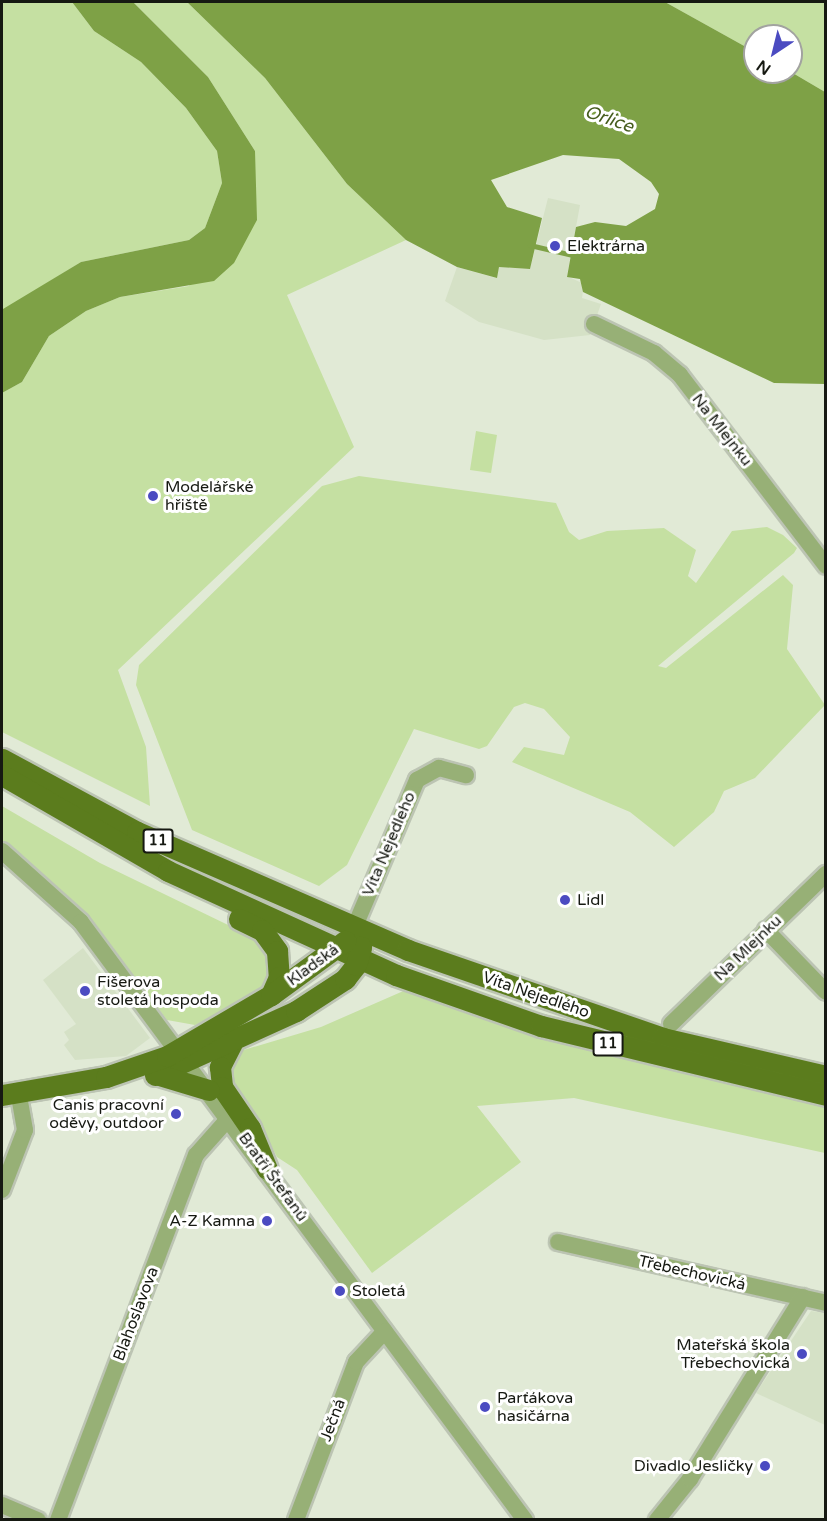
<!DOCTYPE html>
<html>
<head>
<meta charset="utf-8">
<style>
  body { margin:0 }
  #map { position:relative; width:827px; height:1521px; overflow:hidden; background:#e1ead6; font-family:"Varela Round",sans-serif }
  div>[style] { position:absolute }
  .built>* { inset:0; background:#d5e1c6 }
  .green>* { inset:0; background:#c5e0a2 }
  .water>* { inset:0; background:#7ea146 }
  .stream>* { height:4.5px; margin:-2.25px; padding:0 2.25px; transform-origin:2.25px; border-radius:2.25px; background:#7ea146 }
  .roads { filter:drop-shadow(2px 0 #bcc4b3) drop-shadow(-2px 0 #bcc4b3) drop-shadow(0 2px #bcc4b3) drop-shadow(0 -2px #bcc4b3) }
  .minor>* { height:16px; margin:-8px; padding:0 8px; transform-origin:8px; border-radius:8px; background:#97b076 }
  .major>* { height:21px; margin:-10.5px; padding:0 10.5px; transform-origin:10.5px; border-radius:10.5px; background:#5b7c1d }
  .dots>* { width:16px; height:16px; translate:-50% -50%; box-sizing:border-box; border:3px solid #fff; border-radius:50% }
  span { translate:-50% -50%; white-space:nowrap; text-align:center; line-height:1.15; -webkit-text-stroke:6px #fff; paint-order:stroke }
  .shield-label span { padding:2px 4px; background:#fff; border:2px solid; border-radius:4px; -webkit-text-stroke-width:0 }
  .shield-label { font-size:15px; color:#161912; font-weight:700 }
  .poi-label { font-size:16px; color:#161912 }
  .left { translate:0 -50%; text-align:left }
  .right { translate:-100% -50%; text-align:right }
  .street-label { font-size:16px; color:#161912 }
  .water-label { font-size:18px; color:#465d1e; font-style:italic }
  .frame { position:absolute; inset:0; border:3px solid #161912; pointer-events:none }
  .north { position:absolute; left:743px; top:24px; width:60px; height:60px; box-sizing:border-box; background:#fff; border:2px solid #a2a3a0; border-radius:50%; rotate:215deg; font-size:16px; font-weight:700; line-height:24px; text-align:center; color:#161912 }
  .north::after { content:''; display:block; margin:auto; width:21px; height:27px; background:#4b4bc1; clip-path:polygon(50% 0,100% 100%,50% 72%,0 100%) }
</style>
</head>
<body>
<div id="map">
  <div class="built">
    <div style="clip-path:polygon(548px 198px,580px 205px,567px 276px,584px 284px,582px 298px,601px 304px,590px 335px,544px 340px,479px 322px,445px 301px,457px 267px,496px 278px,499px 267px,530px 269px)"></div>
    <div style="clip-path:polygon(83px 948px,150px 1038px,126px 1056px,75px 1060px,64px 1045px,69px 1040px,64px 1032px,76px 1024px,43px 980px)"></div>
    <div style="clip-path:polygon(811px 1311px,825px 1313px,825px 1425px,756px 1393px)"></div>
  </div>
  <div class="green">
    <div style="clip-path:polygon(2px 2px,72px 2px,94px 31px,141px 62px,186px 108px,217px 151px,222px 183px,205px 228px,189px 240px,81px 262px,2px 311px)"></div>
    <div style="clip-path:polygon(133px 2px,187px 2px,265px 78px,347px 184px,406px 240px,287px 295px,354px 447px,118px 670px,146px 747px,150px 806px,2px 732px,2px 393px,22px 382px,49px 336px,86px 311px,120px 297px,189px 286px,255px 151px,208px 77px)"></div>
    <div style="clip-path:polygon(665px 2px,825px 2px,825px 92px,791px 72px,791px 36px,755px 36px,755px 52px)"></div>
    <div style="clip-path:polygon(476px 431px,497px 435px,491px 473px,470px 470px)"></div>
    <div style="clip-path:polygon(359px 476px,556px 503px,569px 532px,579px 540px,607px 531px,664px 528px,696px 550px,688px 576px,696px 583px,732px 531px,767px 527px,783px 535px,797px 548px,794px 553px,658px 666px,666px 668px,783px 575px,793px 585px,787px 649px,825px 705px,755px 778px,724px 791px,714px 812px,674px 847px,630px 812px,512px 762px,524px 747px,564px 755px,570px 737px,544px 709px,525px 703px,514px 707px,487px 746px,479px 749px,414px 729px,347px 865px,319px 886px,192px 830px,136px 685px,139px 665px,322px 486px)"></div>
    <div style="clip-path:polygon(2px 806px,100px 863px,263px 942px,274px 971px,260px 994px,195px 1025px,167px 1020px,82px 909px,2px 847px)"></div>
    <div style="clip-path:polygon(408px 989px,567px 1043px,825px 1102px,825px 1153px,574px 1098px,477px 1106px,521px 1162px,372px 1273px,297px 1170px,277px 1157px,255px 1115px,225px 1081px,230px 1054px,321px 1027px)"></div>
  </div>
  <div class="water">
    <div style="clip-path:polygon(72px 2px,133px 2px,208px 77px,255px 151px,257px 220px,234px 263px,214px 281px,120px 297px,86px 311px,49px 336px,22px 382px,2px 393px,3px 309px,81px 262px,189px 240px,205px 228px,222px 183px,217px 151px,186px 108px,141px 62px,94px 31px)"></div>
    <div style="clip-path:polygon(187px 2px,665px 2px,755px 52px,755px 72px,791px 72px,825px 92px,825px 384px,774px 383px,583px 292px,580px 279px,567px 277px,576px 227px,595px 222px,626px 226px,655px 209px,659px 194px,651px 182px,619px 159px,563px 155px,491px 180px,507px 207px,542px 218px,530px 269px,499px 267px,497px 278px,457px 267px,406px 240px,347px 184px,265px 78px)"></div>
  </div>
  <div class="stream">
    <div style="left:530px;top:245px;width:48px;rotate:13.2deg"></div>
  </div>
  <div class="roads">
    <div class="minor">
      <div style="left:594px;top:324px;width:67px;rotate:25.8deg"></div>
      <div style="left:654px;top:353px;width:34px;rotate:40deg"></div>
      <div style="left:680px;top:375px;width:240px;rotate:52.6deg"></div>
      <div style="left:2px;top:851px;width:106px;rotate:41.9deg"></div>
      <div style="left:81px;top:922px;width:745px;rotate:53.41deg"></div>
      <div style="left:355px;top:926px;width:159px;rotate:-67deg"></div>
      <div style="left:417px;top:780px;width:25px;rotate:-29deg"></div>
      <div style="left:439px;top:768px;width:28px;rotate:15deg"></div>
      <div style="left:766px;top:930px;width:86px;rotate:45.9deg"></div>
      <div style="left:671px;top:1024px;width:216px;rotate:-44.1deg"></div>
      <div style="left:2px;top:1190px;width:64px;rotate:-69deg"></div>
      <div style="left:25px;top:1130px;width:40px;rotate:-100deg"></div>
      <div style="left:558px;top:1242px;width:275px;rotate:12.8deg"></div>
      <div style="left:2px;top:1505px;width:39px;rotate:23deg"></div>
      <div style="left:58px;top:1520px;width:390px;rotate:-69.3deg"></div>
      <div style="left:196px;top:1155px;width:50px;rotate:-48.3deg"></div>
      <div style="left:296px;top:1520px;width:169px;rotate:-69.2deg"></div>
      <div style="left:356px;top:1362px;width:42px;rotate:-46.9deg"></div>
      <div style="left:657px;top:1520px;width:53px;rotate:-51.2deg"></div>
      <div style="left:690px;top:1479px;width:214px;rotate:-58.2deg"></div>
    </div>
    <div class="major">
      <div style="left:2px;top:759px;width:153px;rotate:28.4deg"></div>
      <div style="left:137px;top:832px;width:296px;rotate:23.5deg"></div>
      <div style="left:408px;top:950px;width:270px;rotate:19deg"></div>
      <div style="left:663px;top:1038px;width:167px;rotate:13.1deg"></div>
      <div style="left:2px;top:775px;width:192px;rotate:30deg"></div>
      <div style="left:168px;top:871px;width:251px;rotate:24.5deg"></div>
      <div style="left:396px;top:975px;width:154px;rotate:19.4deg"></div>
      <div style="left:541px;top:1026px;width:293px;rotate:13.6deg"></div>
      <div style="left:239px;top:919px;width:25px;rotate:26deg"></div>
      <div style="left:262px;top:930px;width:26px;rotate:54deg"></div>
      <div style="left:277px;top:951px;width:26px;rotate:86deg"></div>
      <div style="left:279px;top:977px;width:20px;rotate:114deg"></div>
      <div style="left:232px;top:1043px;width:27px;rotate:117deg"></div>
      <div style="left:220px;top:1067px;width:20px;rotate:84deg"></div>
      <div style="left:222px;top:1087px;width:50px;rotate:55.7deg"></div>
      <div style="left:250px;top:1128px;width:44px;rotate:67.5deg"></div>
      <div style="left:155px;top:1075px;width:155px;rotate:-24.4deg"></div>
      <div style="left:296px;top:1011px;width:59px;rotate:-33.1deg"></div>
      <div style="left:345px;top:979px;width:18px;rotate:-52deg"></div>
      <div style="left:356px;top:965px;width:19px;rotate:-74deg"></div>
      <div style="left:159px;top:1075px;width:52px;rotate:16.7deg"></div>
      <div style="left:2px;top:1095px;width:106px;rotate:-9.8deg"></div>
      <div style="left:106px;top:1077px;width:65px;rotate:-19deg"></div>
      <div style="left:167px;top:1056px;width:121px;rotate:-30.4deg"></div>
      <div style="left:271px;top:995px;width:92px;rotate:-36.1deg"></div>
    </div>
  </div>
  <div class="dots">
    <div style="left:555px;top:246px;background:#4b4bc1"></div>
    <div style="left:153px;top:496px;background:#4b4bc1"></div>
    <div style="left:565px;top:900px;background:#4b4bc1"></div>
    <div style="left:85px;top:991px;background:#4b4bc1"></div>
    <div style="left:176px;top:1114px;background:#4b4bc1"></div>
    <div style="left:267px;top:1221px;background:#4b4bc1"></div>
    <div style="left:340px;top:1291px;background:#4b4bc1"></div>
    <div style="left:802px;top:1354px;background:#4b4bc1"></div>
    <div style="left:485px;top:1407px;background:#4b4bc1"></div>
    <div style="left:765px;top:1466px;background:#4b4bc1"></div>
  </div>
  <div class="shield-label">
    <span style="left:158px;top:841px">11</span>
    <span style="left:608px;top:1044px">11</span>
  </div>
  <div class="poi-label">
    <span class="left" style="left:567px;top:246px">Elektrárna</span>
    <span class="left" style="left:165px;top:496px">Modelářské<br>hřiště</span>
    <span class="left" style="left:577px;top:900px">Lidl</span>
    <span class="left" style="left:97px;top:991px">Fišerova<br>stoletá hospoda</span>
    <span class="right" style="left:164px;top:1114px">Canis pracovní<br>oděvy, outdoor</span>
    <span class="right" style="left:255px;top:1221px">A-Z Kamna</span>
    <span class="left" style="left:352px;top:1291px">Stoletá</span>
    <span class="right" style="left:790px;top:1354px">Mateřská škola<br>Třebechovická</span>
    <span class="left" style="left:497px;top:1407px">Parťákova<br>hasičárna</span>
    <span class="right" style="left:753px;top:1466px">Divadlo Jesličky</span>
  </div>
  <div class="street-label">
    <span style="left:722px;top:430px;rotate:52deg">Na Mlejnku</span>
    <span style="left:389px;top:844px;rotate:-67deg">Víta Nejedleho</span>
    <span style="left:748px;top:948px;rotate:-44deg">Na Mlejnku</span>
    <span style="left:313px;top:965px;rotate:-36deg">Kladská</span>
    <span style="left:536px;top:995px;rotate:19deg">Víta Nejedlého</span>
    <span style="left:273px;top:1177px;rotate:54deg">Bratří Štefanů</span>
    <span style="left:692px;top:1273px;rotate:13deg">Třebechovická</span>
    <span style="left:136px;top:1314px;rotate:-69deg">Blahoslavova</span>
    <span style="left:333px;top:1420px;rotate:-69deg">Ječná</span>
  </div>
  <div class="water-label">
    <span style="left:609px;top:119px;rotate:19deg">Orlice</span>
  </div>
  <div class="frame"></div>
  <div class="north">N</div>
</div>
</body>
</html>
